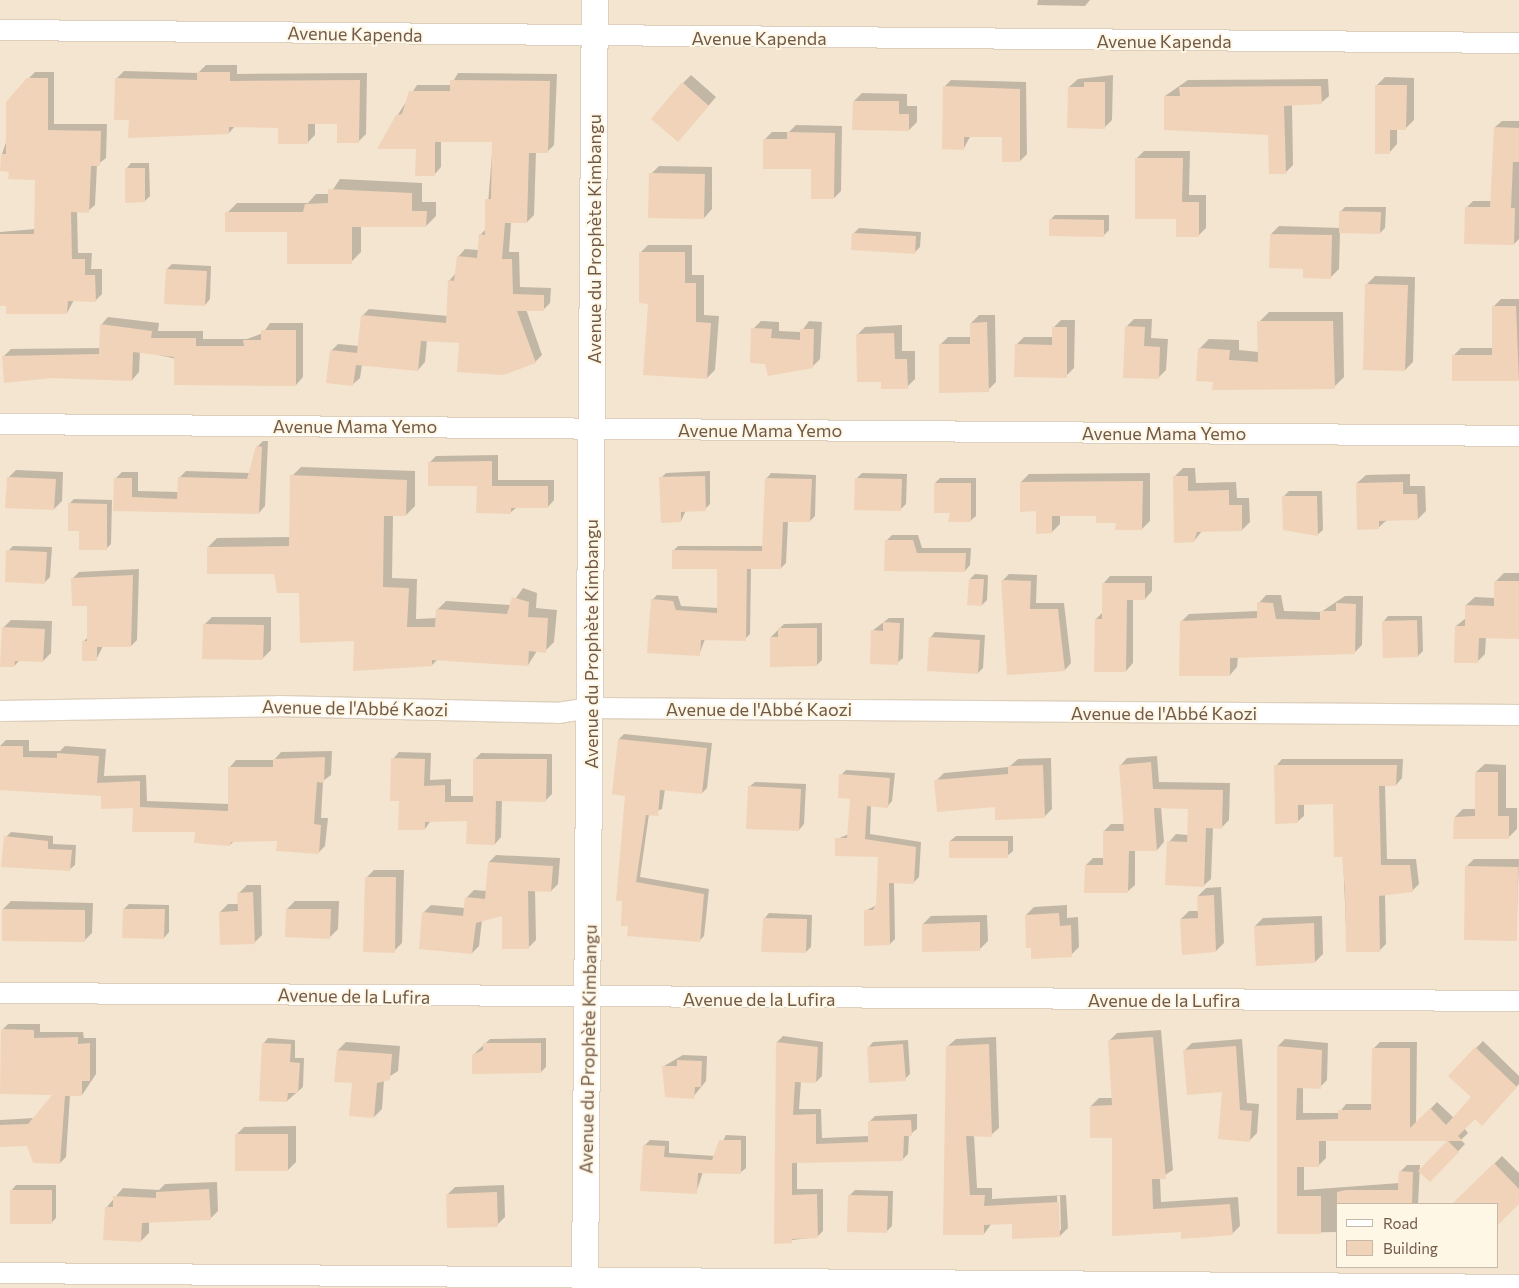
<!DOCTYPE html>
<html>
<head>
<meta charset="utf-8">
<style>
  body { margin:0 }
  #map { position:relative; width:1519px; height:1288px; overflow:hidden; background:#fcf3e1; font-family:Commissioner,sans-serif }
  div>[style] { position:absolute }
  .residential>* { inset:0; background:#f3e5cf }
  .shadow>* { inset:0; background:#0003 }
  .building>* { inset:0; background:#f1d3b9 }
  .roads { filter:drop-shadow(1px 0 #dfd0bd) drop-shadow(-1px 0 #dfd0bd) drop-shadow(0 1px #dfd0bd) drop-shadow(0 -1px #dfd0bd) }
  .minor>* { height:20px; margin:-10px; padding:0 10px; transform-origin:10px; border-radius:10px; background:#fff }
  .tertiary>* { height:26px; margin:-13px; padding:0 13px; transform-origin:13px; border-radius:13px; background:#fff }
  span { translate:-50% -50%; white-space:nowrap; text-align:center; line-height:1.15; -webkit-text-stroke:4px #fff7e6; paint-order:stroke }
  .street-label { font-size:18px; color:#725a48 }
  .legend { position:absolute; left:1336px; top:1203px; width:162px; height:65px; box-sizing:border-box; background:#fff7e6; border:1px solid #c7b8a7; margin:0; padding:6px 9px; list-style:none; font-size:15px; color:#725a48 }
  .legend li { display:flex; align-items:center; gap:10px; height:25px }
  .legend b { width:25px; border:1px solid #c7b8a7 }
</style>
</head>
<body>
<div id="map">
  <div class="residential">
    <div style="clip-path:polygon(evenodd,0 0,1519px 0,1519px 1288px,0 1288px,0 0,1338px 1204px,1498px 1204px,1498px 1267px,1338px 1267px,1338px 1204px)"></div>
  </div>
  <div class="shadow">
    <div style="clip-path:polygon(1038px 0,1090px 0,1085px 6px,1037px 5px)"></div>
    <div style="clip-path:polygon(206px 65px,237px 65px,237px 74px,367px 73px,366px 134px,358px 142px,339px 123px,315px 122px,315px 135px,307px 143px,279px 127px,236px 125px,229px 133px,130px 119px,117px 78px,124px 71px,198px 73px)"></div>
    <div style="clip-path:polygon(35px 72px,54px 72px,54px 124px,107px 124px,106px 158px,97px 165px,95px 205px,88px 211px,77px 211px,78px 253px,92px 253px,91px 269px,102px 269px,102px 294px,95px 301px,74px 300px,67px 313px,0 260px,0 232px,35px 229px,36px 178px,10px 170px,2px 154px,28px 79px)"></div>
    <div style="clip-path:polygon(458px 73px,557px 74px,554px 145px,547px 152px,536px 152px,534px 215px,527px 222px,511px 222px,509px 252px,519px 252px,520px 287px,551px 288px,550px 303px,543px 310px,526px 309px,542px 355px,535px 362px,460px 342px,427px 340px,425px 362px,418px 370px,362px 365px,360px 378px,352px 385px,331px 351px,338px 344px,359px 346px,362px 316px,369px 309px,448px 316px,449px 281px,456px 273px,458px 257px,465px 249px,479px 250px,480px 235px,486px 229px,493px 141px,441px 141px,441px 167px,434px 175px,397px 116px,417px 85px,451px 85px)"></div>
    <div style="clip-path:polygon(691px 75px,716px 97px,678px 141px,683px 83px)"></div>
    <div style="clip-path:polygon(1113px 75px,1112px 120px,1104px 128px,1069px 87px,1078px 79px)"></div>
    <div style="clip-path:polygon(1385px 77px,1414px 78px,1414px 120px,1406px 128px,1397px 128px,1397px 144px,1389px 153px,1377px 85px)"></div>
    <div style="clip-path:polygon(1328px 79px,1329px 96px,1321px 103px,1292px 104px,1293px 165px,1286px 172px,1269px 134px,1165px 96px,1188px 80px)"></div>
    <div style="clip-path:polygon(951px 80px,1026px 82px,1027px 154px,1020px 161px,1003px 136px,971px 135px,964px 148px,944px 87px)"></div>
    <div style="clip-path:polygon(862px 93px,907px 94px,907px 106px,917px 106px,917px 122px,909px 130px,854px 101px)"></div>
    <div style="clip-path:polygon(1502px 121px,1519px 121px,1519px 239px,1514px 244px,1466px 208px,1473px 201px,1492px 201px,1495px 127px)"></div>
    <div style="clip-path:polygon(796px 125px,842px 126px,841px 191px,834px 198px,813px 168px,765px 139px,772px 132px,789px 132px)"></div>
    <div style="clip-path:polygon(1144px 151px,1190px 151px,1189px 195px,1206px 195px,1206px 228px,1198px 236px,1177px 217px,1136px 159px)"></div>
    <div style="clip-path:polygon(131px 163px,149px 163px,150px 196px,145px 201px,126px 169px)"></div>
    <div style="clip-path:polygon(659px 166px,712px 167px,712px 209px,704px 218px,651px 174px)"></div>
    <div style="clip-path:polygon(340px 179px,422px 183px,422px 202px,436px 202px,436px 216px,426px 226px,361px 226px,361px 252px,351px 262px,288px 230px,227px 213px,237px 203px,308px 203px,316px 194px,330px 194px)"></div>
    <div style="clip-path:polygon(1345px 207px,1386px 207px,1385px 228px,1380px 233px,1340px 232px,1339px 269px,1331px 277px,1305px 268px,1271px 234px,1279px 226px,1340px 228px,1340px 212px)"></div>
    <div style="clip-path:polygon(1055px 215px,1109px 215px,1109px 230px,1104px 235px,1050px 220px)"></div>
    <div style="clip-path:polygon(859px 228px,921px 232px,920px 247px,915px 252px,854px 233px)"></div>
    <div style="clip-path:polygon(648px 245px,692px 245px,692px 275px,704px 275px,704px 315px,719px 316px,715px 370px,707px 378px,649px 302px,640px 253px)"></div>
    <div style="clip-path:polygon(172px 264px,211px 266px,210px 299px,205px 305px,167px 269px)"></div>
    <div style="clip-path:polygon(1375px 276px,1415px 277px,1413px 362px,1405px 370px,1367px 284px)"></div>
    <div style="clip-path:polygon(1501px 299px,1519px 299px,1519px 379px,1453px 380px,1453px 356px,1461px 348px,1493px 348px,1493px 307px)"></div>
    <div style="clip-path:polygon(1269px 312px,1343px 312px,1344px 377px,1334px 387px,1214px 381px,1199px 349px,1209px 339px,1239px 340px,1239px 350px,1259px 352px,1259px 322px)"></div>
    <div style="clip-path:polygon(979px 315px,995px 315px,996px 382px,988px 390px,940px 345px,948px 337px,971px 337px,971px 323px)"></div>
    <div style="clip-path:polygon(108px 317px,159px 323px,158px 331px,203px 331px,203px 339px,247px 339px,263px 333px,270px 323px,303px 323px,303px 377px,296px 385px,140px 351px,139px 372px,132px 380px,3px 357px,11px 349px,100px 348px,101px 325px)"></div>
    <div style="clip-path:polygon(1134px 319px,1152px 319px,1151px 338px,1168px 339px,1166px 370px,1158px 378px,1126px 327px)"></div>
    <div style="clip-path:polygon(1061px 320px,1075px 320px,1074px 368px,1066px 376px,1016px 345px,1024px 337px,1053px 337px,1053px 328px)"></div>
    <div style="clip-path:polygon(761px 321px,779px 322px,779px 331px,801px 332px,809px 321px,822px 322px,820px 359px,812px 367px,766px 363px,753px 329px)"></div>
    <div style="clip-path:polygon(902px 325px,902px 351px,915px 351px,915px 379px,907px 387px,882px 380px,857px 335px,865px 327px)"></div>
    <div style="clip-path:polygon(263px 441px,268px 441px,265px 506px,259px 513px,114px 510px,116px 478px,122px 472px,138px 472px,138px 491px,179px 492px,179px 478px,186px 471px,250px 473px,257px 447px)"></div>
    <div style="clip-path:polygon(498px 455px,498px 480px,554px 480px,554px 500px,548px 507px,517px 507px,510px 513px,478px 484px,429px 463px,436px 456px)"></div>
    <div style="clip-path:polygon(301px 467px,415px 471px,415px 506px,406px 515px,393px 515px,392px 578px,417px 579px,416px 619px,437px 618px,437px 610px,446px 601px,511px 605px,523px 588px,537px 593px,536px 608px,557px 610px,554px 642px,545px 651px,537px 651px,528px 665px,438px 659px,432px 665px,355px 670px,355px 640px,300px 592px,275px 572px,208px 547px,217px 538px,290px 537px,292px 476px)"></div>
    <div style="clip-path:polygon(1183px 468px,1195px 468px,1196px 483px,1236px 482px,1237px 498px,1249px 498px,1250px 522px,1242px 530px,1202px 531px,1194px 541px,1175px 476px)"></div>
    <div style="clip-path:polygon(16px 470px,63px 472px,62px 501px,54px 509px,8px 478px)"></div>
    <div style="clip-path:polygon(710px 471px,710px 504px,705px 509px,686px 510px,681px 521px,661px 478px,666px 473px)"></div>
    <div style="clip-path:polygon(771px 473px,816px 475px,815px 516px,810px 521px,788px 521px,786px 563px,781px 568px,751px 568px,750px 634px,745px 639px,705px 639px,699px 655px,652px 600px,657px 595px,678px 596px,681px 606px,718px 608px,719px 568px,673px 551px,678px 546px,764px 546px,766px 479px)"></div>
    <div style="clip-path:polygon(862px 473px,907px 474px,906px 504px,901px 509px,857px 478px)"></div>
    <div style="clip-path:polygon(1150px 473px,1150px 521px,1142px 529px,1097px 515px,1060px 515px,1060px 524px,1052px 532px,1021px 482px,1029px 474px)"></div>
    <div style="clip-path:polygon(1410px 474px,1410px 486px,1425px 486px,1426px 511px,1418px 519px,1387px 520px,1378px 528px,1357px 483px,1366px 475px)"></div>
    <div style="clip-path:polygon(940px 478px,976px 478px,976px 516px,970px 521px,952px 512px,935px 483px)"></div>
    <div style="clip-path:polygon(1289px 491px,1322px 491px,1323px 530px,1317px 535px,1283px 497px)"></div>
    <div style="clip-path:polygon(74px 499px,112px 500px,111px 544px,106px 549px,81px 530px,69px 504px)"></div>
    <div style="clip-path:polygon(892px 535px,918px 535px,922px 548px,971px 548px,970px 565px,965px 571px,886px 570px,887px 540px)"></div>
    <div style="clip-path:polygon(13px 546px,52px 547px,50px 577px,45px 582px,8px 551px)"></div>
    <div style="clip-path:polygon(139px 569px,137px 640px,131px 646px,103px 646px,96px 660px,83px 642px,88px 637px,88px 604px,72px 579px,79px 572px)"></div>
    <div style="clip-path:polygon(1504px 573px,1519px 573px,1519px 637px,1486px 637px,1485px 654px,1477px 662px,1456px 626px,1466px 618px,1466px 605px,1475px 597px,1495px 598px,1496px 581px)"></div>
    <div style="clip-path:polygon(975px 574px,988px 575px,987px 600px,982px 605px,970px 579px)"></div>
    <div style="clip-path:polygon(1009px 574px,1037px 575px,1036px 603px,1064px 603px,1071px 663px,1065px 670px,1002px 581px)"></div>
    <div style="clip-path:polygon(1110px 576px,1152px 576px,1152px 591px,1145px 599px,1133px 599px,1133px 663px,1126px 671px,1096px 619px,1103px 612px,1103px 584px)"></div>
    <div style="clip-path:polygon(1266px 595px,1281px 595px,1284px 611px,1321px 612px,1345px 596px,1363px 596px,1362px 645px,1354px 653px,1238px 656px,1237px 667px,1230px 675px,1181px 622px,1189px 614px,1258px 611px,1259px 603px)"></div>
    <div style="clip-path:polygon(1388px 616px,1422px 616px,1423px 651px,1418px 656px,1383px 622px)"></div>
    <div style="clip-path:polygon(212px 617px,271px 617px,271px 650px,263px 658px,204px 625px)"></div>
    <div style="clip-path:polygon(889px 618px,904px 618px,903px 658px,897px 663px,872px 631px)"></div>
    <div style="clip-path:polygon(11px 620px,52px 621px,51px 653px,43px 661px,20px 660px,14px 666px,3px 628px)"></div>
    <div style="clip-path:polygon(822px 623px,822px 660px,817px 665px,771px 637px,784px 624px)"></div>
    <div style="clip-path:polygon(935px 632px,985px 635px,983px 668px,978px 673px,930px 638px)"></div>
    <div style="clip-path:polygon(624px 734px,712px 743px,707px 788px,702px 793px,665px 789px,662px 809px,649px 814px,640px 877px,709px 889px,704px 936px,699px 941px,629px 935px,626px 795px,619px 739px)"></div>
    <div style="clip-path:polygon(6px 740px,29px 740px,29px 751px,60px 751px,65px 746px,106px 749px,104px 776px,146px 775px,147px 801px,229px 804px,230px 767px,236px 760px,274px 760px,281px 752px,332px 751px,331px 775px,323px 781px,321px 818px,328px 818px,325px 846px,319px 852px,278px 840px,234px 841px,230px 845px,102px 795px,0 789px,0 746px)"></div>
    <div style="clip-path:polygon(399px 752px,431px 753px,430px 780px,451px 779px,451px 796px,474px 796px,475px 759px,481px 753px,552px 754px,552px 794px,545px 801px,502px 800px,501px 837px,495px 844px,468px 820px,431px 820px,425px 829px,400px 800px,393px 759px)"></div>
    <div style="clip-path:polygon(1157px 756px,1159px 782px,1230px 783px,1229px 820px,1222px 827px,1213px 827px,1211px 879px,1203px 886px,1169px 842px,1176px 834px,1188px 835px,1189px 807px,1161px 807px,1164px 842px,1157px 850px,1135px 850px,1135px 885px,1127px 892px,1086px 865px,1093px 858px,1104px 858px,1104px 831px,1111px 824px,1124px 824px,1120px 766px,1127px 758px)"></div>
    <div style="clip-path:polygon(1051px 758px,1052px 809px,1044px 817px,996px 806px,936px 781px,944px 773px,1009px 767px,1018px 759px)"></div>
    <div style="clip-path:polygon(1282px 759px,1403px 759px,1402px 778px,1396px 785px,1385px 785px,1387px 859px,1416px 859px,1419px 884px,1412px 891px,1385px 894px,1386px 944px,1379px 951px,1347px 951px,1343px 856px,1335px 803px,1304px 803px,1304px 816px,1297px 822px,1276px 766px)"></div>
    <div style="clip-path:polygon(1485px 764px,1506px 765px,1506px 808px,1517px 808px,1517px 829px,1509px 837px,1455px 817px,1463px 809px,1476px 809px,1476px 772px)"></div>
    <div style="clip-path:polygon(846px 770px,895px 773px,892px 801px,887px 807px,871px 805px,870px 834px,921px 842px,919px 877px,914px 882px,894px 882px,895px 939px,890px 944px,865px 911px,877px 905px,879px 856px,837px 839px,849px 834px,851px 798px,841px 775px)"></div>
    <div style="clip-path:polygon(755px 782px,806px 784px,804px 824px,799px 830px,749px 787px)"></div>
    <div style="clip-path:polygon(11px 832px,53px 836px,53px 844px,76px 845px,75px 865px,69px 870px,6px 837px)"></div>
    <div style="clip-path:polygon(956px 836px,1013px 836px,1013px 851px,1007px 856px,950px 841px)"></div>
    <div style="clip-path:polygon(496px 855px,560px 858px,558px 884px,551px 891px,535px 890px,536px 940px,529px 947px,503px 914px,482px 920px,479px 946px,472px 953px,424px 912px,431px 905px,465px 908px,467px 897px,474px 890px,487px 891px,489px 862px)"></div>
    <div style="clip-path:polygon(1474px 859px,1519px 859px,1516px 940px,1466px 867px)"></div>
    <div style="clip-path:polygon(374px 870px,404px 870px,402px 943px,394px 951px,366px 878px)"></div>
    <div style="clip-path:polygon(247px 885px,261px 885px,262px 935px,254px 943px,220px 912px,228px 904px,239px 904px,239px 893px)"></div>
    <div style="clip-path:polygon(1221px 887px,1224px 943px,1216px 951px,1181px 919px,1189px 911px,1199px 911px,1198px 896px,1206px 888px)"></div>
    <div style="clip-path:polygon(11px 901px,93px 903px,92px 933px,84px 941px,3px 909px)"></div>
    <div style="clip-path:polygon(295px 901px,339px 901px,338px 929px,330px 937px,287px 909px)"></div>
    <div style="clip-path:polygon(129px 904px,169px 905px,169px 932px,164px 938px,124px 909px)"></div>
    <div style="clip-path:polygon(1067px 905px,1067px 918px,1078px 917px,1079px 947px,1071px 955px,1032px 947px,1026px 915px,1034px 907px)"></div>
    <div style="clip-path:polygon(769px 913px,812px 915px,811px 947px,806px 952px,764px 919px)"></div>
    <div style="clip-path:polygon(987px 915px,988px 941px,980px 949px,923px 924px,931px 916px)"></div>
    <div style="clip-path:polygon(1322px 916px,1323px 954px,1315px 962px,1255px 926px,1263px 918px)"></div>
    <div style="clip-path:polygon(8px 1024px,40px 1024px,40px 1032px,83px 1032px,84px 1038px,96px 1038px,96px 1074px,82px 1095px,70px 1095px,66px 1157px,60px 1163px,28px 1145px,0 1146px,0 1120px,34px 1118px,54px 1094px,2px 1030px)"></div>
    <div style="clip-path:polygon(1161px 1030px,1173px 1170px,1160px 1178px,1161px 1202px,1238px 1197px,1240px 1226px,1232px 1234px,1182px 1230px,1113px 1235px,1114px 1136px,1091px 1106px,1099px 1098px,1113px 1098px,1109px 1041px,1117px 1033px)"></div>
    <div style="clip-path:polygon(783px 1036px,823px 1042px,822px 1076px,816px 1082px,801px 1081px,799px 1109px,821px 1109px,822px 1138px,869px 1136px,869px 1122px,875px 1116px,917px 1114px,917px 1129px,909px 1135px,908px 1154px,902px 1160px,797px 1162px,797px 1189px,823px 1189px,823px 1231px,817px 1237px,776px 1242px,777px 1042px)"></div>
    <div style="clip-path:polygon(evenodd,996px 1037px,999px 1128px,991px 1135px,974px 1135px,977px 1188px,992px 1188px,992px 1199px,1066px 1195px,1068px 1228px,1060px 1236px,1013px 1222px,992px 1223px,984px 1234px,944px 1234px,948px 1046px,956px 1039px,996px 1037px,1057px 1196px,1060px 1196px,1061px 1230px,1059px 1230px,1057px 1196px)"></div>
    <div style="clip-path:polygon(268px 1038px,295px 1040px,295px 1058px,304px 1058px,303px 1087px,287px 1101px,263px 1044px)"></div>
    <div style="clip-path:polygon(546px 1038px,546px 1067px,541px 1072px,473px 1055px,490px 1039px)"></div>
    <div style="clip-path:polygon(1242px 1039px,1247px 1103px,1259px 1104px,1257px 1133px,1249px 1141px,1223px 1091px,1184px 1051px,1192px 1043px)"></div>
    <div style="clip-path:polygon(1285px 1039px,1328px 1043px,1327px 1080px,1320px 1087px,1303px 1087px,1303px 1113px,1339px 1113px,1346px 1104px,1372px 1104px,1373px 1049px,1380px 1042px,1417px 1042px,1416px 1124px,1437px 1102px,1454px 1118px,1473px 1097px,1476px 1048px,1483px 1041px,1519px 1076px,1519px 1084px,1489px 1117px,1475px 1118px,1464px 1128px,1468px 1133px,1461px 1140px,1465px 1144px,1430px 1181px,1420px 1171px,1450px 1140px,1326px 1140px,1326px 1158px,1319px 1165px,1304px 1165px,1304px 1190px,1400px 1183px,1400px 1172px,1407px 1165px,1420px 1165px,1418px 1204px,1338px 1204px,1338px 1232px,1278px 1233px,1278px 1046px)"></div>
    <div style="clip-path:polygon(908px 1040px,910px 1074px,905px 1079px,868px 1048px,873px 1042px)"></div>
    <div style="clip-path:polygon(346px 1042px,400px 1046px,398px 1071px,384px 1080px,382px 1109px,374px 1117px,338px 1050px)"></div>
    <div style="clip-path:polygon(683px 1055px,707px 1056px,706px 1081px,693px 1097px,664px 1066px)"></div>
    <div style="clip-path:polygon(296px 1126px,296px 1162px,288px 1170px,236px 1135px,244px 1127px)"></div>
    <div style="clip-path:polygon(726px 1135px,746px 1136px,746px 1168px,740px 1173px,703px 1172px,696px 1193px,645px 1145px,650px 1140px,669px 1141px,669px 1153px,715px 1156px)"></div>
    <div style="clip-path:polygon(1502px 1156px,1519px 1173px,1519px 1202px,1498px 1224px,1498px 1204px,1455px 1203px)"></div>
    <div style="clip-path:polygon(217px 1182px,218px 1211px,210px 1219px,149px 1221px,149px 1233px,141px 1241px,106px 1208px,123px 1188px,159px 1190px,165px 1184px)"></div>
    <div style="clip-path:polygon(16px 1185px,56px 1185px,56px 1218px,51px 1223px,11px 1191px)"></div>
    <div style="clip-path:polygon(504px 1185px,505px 1217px,497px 1225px,447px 1195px,455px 1187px)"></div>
    <div style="clip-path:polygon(855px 1190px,893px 1191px,892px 1226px,887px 1231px,850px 1195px)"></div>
  </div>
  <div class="building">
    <div style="clip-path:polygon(197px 72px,230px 72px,230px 81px,360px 80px,359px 143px,337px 143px,337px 124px,308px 124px,308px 144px,278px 144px,278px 128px,229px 127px,229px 134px,128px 138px,129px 120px,114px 120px,115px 78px,197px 80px)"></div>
    <div style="clip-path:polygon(27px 78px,48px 78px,48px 130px,101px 131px,100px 166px,91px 166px,89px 213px,71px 212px,72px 259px,85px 259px,85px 275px,95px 275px,96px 302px,68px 301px,67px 314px,6px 314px,6px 306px,0 306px,0 234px,34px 234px,35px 180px,8px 179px,9px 172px,0 171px,1px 154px,6px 154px,6px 102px)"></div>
    <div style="clip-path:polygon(450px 80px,550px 81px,548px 153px,529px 153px,527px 223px,505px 223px,502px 259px,512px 259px,513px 294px,544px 295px,544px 311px,517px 311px,536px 363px,503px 375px,457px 372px,459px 343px,421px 341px,418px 371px,356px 365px,353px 386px,326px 383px,330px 350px,357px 353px,361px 315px,446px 323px,448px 280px,454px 281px,457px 256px,477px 258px,479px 234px,485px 235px,485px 199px,491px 199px,492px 142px,435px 142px,435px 176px,415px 176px,416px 149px,377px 149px,396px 115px,402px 114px,409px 91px,450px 91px)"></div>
    <div style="clip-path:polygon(682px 82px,709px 106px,678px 142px,651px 119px)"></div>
    <div style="clip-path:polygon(1084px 82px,1105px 82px,1105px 129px,1067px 128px,1068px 87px,1084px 87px)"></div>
    <div style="clip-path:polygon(1375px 85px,1407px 85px,1406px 130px,1390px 130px,1390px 154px,1375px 154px)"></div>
    <div style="clip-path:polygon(943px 86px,1020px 89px,1020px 162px,1002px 162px,1002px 137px,964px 137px,964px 150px,942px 149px)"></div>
    <div style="clip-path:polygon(1321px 86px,1322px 104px,1284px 106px,1286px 174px,1269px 174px,1268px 135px,1164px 130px,1164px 96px,1180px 96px,1179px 87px)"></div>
    <div style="clip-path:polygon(853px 101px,899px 101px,899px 114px,909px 114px,909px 131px,852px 130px)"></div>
    <div style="clip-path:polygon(1494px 127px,1519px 128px,1519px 162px,1513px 162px,1511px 208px,1515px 208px,1514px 245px,1464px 244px,1465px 207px,1490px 207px)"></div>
    <div style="clip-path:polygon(787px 132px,835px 133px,834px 199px,811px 199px,811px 169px,763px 169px,763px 139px,787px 139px)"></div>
    <div style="clip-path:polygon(1135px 158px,1183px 158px,1182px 202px,1199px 202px,1199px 237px,1176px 237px,1176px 219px,1135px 219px)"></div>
    <div style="clip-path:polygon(125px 168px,145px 168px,145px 202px,125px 203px)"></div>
    <div style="clip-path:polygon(649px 173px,705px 174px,704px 219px,648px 218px)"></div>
    <div style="clip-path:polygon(328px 189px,412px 193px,412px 211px,427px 211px,426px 227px,352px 227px,352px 264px,287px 264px,287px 232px,225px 232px,225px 212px,303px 212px,305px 204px,328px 203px)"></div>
    <div style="clip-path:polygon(1339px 211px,1381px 212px,1380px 234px,1339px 233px)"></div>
    <div style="clip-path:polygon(1049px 219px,1104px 220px,1104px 237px,1049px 236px)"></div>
    <div style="clip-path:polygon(852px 233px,916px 236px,915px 254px,851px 250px)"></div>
    <div style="clip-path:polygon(1270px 234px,1332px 235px,1331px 279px,1303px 278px,1303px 269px,1269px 268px)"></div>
    <div style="clip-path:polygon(639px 252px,685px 252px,685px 283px,696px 283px,696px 322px,711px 323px,707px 379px,643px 375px,648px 304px,639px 303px)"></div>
    <div style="clip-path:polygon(166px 269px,207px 271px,205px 306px,164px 304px)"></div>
    <div style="clip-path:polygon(1365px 284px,1408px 285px,1405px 371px,1363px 370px)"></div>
    <div style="clip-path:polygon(1492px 306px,1516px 306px,1519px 381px,1452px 381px,1452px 355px,1492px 355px)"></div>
    <div style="clip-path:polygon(1257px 321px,1333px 321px,1335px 389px,1212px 390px,1213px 382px,1196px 381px,1198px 348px,1230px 350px,1229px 360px,1258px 362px)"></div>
    <div style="clip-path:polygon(987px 322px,989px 392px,939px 393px,939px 344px,970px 344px,970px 323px)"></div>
    <div style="clip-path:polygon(100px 324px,152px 331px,151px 338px,196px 338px,196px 346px,244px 346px,243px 340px,261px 340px,261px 330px,296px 330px,296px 386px,174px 385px,174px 357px,133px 352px,132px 381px,52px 378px,4px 383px,2px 356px,99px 354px)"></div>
    <div style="clip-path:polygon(1125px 326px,1145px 327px,1144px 346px,1160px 347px,1159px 379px,1123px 378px)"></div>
    <div style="clip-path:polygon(1052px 327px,1067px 327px,1067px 378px,1014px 377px,1015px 344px,1052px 345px)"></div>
    <div style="clip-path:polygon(751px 328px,772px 329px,771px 338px,800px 340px,800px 329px,814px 329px,813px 368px,768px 376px,765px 364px,750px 363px)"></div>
    <div style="clip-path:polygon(894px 333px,895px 359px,907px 359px,908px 389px,881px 389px,881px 382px,857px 382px,856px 334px)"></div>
    <div style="clip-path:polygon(256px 446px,262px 447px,259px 514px,113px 511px,114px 478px,132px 478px,132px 497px,177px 499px,178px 477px,247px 479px)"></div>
    <div style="clip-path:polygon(492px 461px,492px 486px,548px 486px,548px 508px,511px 508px,511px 514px,476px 513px,477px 486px,428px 486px,428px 462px)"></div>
    <div style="clip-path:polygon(290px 475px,407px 480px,406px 516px,384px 516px,383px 587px,409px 588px,407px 627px,435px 627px,436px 609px,507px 614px,512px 597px,529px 602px,528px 617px,548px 618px,546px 653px,529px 651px,528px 666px,432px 660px,432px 666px,353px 671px,354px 641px,300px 643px,299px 593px,277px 593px,274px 574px,207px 574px,207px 547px,289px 546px)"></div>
    <div style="clip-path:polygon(705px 476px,706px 511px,681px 512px,681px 522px,661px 523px,659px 477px)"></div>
    <div style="clip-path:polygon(1173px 476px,1188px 476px,1188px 491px,1229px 490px,1229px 505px,1242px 505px,1242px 531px,1197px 532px,1194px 542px,1174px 543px)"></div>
    <div style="clip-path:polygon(7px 477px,56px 479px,54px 510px,5px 508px)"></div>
    <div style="clip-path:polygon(765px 478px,812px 479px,810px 522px,783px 522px,781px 569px,747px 569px,746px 641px,701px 640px,700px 656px,647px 653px,651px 599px,673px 601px,676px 610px,717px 613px,717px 569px,672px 569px,672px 550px,762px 551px)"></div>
    <div style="clip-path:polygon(855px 478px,902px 479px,901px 511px,854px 510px)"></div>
    <div style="clip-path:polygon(1143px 481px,1142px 530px,1115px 530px,1116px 523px,1096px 523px,1096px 516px,1052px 516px,1052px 533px,1036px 534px,1036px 511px,1020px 512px,1020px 482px)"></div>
    <div style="clip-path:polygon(1403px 482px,1403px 494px,1417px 494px,1418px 520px,1379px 521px,1379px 529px,1357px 530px,1356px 483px)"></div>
    <div style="clip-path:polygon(934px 483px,971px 483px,971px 522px,948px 522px,950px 513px,934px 513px)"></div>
    <div style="clip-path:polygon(1282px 496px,1317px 496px,1318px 536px,1283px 530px)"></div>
    <div style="clip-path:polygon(68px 503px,107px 504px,107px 550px,79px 550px,79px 531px,68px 531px)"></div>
    <div style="clip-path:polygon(885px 540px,913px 540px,917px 553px,966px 553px,965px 572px,884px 571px)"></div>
    <div style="clip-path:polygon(6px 550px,47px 552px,45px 584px,5px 582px)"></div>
    <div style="clip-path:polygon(133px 575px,131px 647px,97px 647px,97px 661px,82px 661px,82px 641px,87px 641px,87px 606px,72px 606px,71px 578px)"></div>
    <div style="clip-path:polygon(969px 579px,984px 579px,982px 606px,967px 605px)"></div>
    <div style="clip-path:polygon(1001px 580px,1031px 581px,1030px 609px,1058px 609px,1065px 671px,1007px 675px)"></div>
    <div style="clip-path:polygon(1494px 581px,1519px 581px,1519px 639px,1479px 638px,1478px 663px,1454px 663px,1455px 626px,1465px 626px,1465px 605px,1494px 606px)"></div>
    <div style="clip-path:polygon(1102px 583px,1145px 583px,1145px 600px,1127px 600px,1126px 672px,1094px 672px,1095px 619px,1102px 619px)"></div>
    <div style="clip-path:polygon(1257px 602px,1273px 603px,1276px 619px,1320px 620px,1320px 611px,1336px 611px,1336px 603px,1356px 604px,1355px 654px,1230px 658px,1230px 676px,1179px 676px,1180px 621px,1257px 618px)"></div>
    <div style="clip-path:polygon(1417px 620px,1418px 657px,1383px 658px,1382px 621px)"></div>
    <div style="clip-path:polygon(883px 622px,900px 623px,898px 665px,870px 664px,871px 630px,883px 631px)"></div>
    <div style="clip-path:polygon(203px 624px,264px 625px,263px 660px,202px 659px)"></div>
    <div style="clip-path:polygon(2px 627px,45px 629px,43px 662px,15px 661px,14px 667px,0 667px)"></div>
    <div style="clip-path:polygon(778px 628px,817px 628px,817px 666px,770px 667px,770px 637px,778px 637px)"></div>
    <div style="clip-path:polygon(929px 637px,980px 640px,978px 674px,927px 671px)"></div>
    <div style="clip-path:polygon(618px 739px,707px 748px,702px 794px,660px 790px,658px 816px,646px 815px,636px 882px,704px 894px,700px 942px,627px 936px,628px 926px,621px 926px,622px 901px,616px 901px,625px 796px,612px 794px)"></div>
    <div style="clip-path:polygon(0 746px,23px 746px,23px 757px,57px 758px,57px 753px,99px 756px,97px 783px,140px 781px,140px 807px,228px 811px,228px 767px,273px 767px,273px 759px,325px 757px,324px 783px,317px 782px,314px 824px,321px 825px,319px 854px,276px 851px,277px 841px,231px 842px,230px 846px,194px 843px,195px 832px,132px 832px,133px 808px,101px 809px,101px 796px,0 790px)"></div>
    <div style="clip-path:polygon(391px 758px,425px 759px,424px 786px,445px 785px,445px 802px,473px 802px,473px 759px,547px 759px,546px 802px,496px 801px,495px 845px,466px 844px,467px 821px,425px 822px,425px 830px,398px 830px,399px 801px,390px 801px)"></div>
    <div style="clip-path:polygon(1151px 762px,1153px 789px,1223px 790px,1222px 829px,1206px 828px,1204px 887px,1165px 885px,1167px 841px,1187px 842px,1188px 809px,1154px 808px,1157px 851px,1129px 851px,1128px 893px,1084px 893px,1085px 865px,1103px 865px,1103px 831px,1124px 831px,1119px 765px)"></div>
    <div style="clip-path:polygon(1043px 765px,1045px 818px,995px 820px,995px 807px,937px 812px,934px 780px,1008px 774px,1008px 766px)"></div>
    <div style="clip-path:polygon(1274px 765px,1397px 765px,1396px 786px,1379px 786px,1381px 865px,1410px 865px,1413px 892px,1379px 896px,1380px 952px,1346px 952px,1345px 889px,1342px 857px,1334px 857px,1333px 804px,1298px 805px,1298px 823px,1275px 824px)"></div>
    <div style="clip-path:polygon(1475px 772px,1498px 772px,1498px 816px,1509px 816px,1509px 839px,1453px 839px,1454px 817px,1475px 816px)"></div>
    <div style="clip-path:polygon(839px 774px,890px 778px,888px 808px,867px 806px,865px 839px,916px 847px,914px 884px,889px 883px,890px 945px,864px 946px,864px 910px,873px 910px,876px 904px,878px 857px,835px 856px,835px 838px,847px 838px,850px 799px,838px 798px)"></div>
    <div style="clip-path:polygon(748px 786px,801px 789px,799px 831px,746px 829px)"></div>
    <div style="clip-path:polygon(4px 836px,48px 841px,48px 849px,72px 850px,70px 871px,1px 867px)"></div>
    <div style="clip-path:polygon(949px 841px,1008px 841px,1008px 858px,949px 858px)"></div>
    <div style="clip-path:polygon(488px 862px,553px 866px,551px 892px,528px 891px,529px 949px,502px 949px,502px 916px,476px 923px,472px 954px,419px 949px,422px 912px,463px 916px,465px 897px,485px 899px)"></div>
    <div style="clip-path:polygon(1465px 866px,1518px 867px,1517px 941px,1464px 940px)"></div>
    <div style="clip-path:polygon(365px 877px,396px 877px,395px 953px,363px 952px)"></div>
    <div style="clip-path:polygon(253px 892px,255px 944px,220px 945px,219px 912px,238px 911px,237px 893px)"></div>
    <div style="clip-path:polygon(1214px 895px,1216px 952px,1182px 955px,1180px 919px,1198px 918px,1197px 896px)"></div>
    <div style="clip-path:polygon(2px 909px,85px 910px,85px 942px,2px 941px)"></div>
    <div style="clip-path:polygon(123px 909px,165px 909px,164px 939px,122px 938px)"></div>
    <div style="clip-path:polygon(286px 909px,331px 909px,330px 939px,285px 937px)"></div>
    <div style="clip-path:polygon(1059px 913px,1060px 926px,1071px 925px,1072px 957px,1031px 959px,1031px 948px,1026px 948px,1025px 915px)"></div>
    <div style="clip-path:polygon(763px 918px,807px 919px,806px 953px,761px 952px)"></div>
    <div style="clip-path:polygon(980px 922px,980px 951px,922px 952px,922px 924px)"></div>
    <div style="clip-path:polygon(1314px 923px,1315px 963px,1256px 966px,1254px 926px)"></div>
    <div style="clip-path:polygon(1px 1029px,34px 1030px,34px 1038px,78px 1037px,78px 1044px,90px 1043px,90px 1081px,82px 1081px,82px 1096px,65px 1096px,60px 1164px,33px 1163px,27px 1146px,0 1147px,0 1125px,28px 1124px,52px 1095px,0 1094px)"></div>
    <div style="clip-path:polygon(1153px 1037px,1166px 1179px,1152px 1179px,1153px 1209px,1230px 1204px,1233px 1235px,1181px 1239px,1181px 1232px,1112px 1236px,1112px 1138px,1090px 1138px,1090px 1106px,1112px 1105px,1108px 1040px)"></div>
    <div style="clip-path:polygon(776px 1042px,818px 1047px,816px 1083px,795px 1082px,793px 1115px,816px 1114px,816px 1144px,868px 1142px,868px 1121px,911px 1120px,912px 1136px,904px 1136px,903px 1161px,792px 1163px,792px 1195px,817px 1194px,818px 1238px,792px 1239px,792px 1243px,774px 1244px)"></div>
    <div style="clip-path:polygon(262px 1043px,291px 1044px,290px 1062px,300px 1063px,298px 1093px,288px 1093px,287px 1102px,259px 1101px)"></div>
    <div style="clip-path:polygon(483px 1043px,541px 1043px,541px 1073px,472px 1074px,472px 1055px,483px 1050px)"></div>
    <div style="clip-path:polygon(903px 1044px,906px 1081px,869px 1083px,867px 1047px)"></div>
    <div style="clip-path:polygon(989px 1044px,992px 1137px,966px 1136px,970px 1195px,985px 1195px,984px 1206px,1059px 1202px,1060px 1237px,1012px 1239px,1012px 1224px,984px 1225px,984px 1235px,943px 1235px,946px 1046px)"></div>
    <div style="clip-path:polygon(1236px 1046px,1240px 1110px,1252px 1111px,1250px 1142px,1218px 1139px,1222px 1092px,1187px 1095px,1183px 1050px)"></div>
    <div style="clip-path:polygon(1277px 1046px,1322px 1050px,1321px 1089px,1297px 1088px,1296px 1120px,1338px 1119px,1338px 1110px,1371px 1110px,1372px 1048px,1410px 1048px,1410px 1128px,1430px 1108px,1446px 1125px,1471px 1097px,1448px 1076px,1475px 1047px,1517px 1087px,1482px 1126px,1475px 1119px,1458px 1136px,1463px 1141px,1448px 1141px,1459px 1152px,1430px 1182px,1418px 1171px,1447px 1141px,1319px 1141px,1319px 1167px,1297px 1167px,1297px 1196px,1321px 1196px,1321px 1234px,1277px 1234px)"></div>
    <div style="clip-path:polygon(337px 1050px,392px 1054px,390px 1080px,377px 1083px,374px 1118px,349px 1116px,352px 1083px,334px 1082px)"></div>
    <div style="clip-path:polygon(677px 1060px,702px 1061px,701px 1087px,695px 1087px,694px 1099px,665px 1097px,662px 1066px,677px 1066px)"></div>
    <div style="clip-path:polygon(235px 1134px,288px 1134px,288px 1171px,235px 1171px)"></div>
    <div style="clip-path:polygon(719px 1140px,741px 1140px,741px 1174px,698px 1173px,697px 1194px,640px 1191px,643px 1145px,665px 1146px,664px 1157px,712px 1160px)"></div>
    <div style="clip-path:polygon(1494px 1163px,1519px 1189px,1519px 1204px,1498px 1225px,1498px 1204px,1452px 1204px)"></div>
    <div style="clip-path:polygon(1399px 1171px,1413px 1172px,1412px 1204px,1337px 1204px,1337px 1192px,1346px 1190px,1398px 1190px)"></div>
    <div style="clip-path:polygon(209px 1189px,211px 1220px,142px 1223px,141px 1242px,103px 1240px,105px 1207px,113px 1207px,113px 1196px,156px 1198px,156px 1192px)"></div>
    <div style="clip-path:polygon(10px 1190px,52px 1190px,52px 1224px,10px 1224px)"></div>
    <div style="clip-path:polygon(497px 1192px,498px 1227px,447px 1228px,446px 1194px)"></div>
    <div style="clip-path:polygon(848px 1195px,888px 1196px,887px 1233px,847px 1232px)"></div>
  </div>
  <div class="roads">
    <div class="minor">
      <div style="left:0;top:30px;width:1519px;rotate:0.49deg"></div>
      <div style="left:0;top:424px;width:1519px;rotate:0.45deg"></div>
      <div style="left:0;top:711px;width:278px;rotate:-1deg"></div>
      <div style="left:278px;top:706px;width:280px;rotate:1.4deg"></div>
      <div style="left:558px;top:713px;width:33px;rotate:-9deg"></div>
      <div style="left:591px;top:708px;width:928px;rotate:0.43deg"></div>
      <div style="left:0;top:993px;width:1519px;rotate:0.3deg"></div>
      <div style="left:0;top:1273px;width:1519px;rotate:0.45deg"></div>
    </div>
    <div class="tertiary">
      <div style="left:585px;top:1288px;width:1288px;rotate:-89.56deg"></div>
    </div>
  </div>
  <div class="street-label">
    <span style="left:355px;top:34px;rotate:1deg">Avenue Kapenda</span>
    <span style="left:759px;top:38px">Avenue Kapenda</span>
    <span style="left:1164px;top:41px">Avenue Kapenda</span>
    <span style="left:594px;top:239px;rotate:-90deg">Avenue du Prophète Kimbangu</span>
    <span style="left:355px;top:426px">Avenue Mama Yemo</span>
    <span style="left:760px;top:430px">Avenue Mama Yemo</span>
    <span style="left:1164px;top:433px">Avenue Mama Yemo</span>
    <span style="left:591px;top:644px;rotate:-90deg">Avenue du Prophète Kimbangu</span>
    <span style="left:355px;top:708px;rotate:1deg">Avenue de l'Abbé Kaozi</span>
    <span style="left:759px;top:709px">Avenue de l'Abbé Kaozi</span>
    <span style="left:1164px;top:713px">Avenue de l'Abbé Kaozi</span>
    <span style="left:354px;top:996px;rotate:1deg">Avenue de la Lufira</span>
    <span style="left:759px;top:999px">Avenue de la Lufira</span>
    <span style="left:1164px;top:1000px">Avenue de la Lufira</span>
    <span style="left:588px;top:1049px;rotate:-89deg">Avenue du Prophète Kimbangu</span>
  </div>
  <ul class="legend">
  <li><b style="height:6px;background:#fff"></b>Road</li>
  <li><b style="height:14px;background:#f1d3b9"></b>Building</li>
  </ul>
</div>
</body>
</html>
